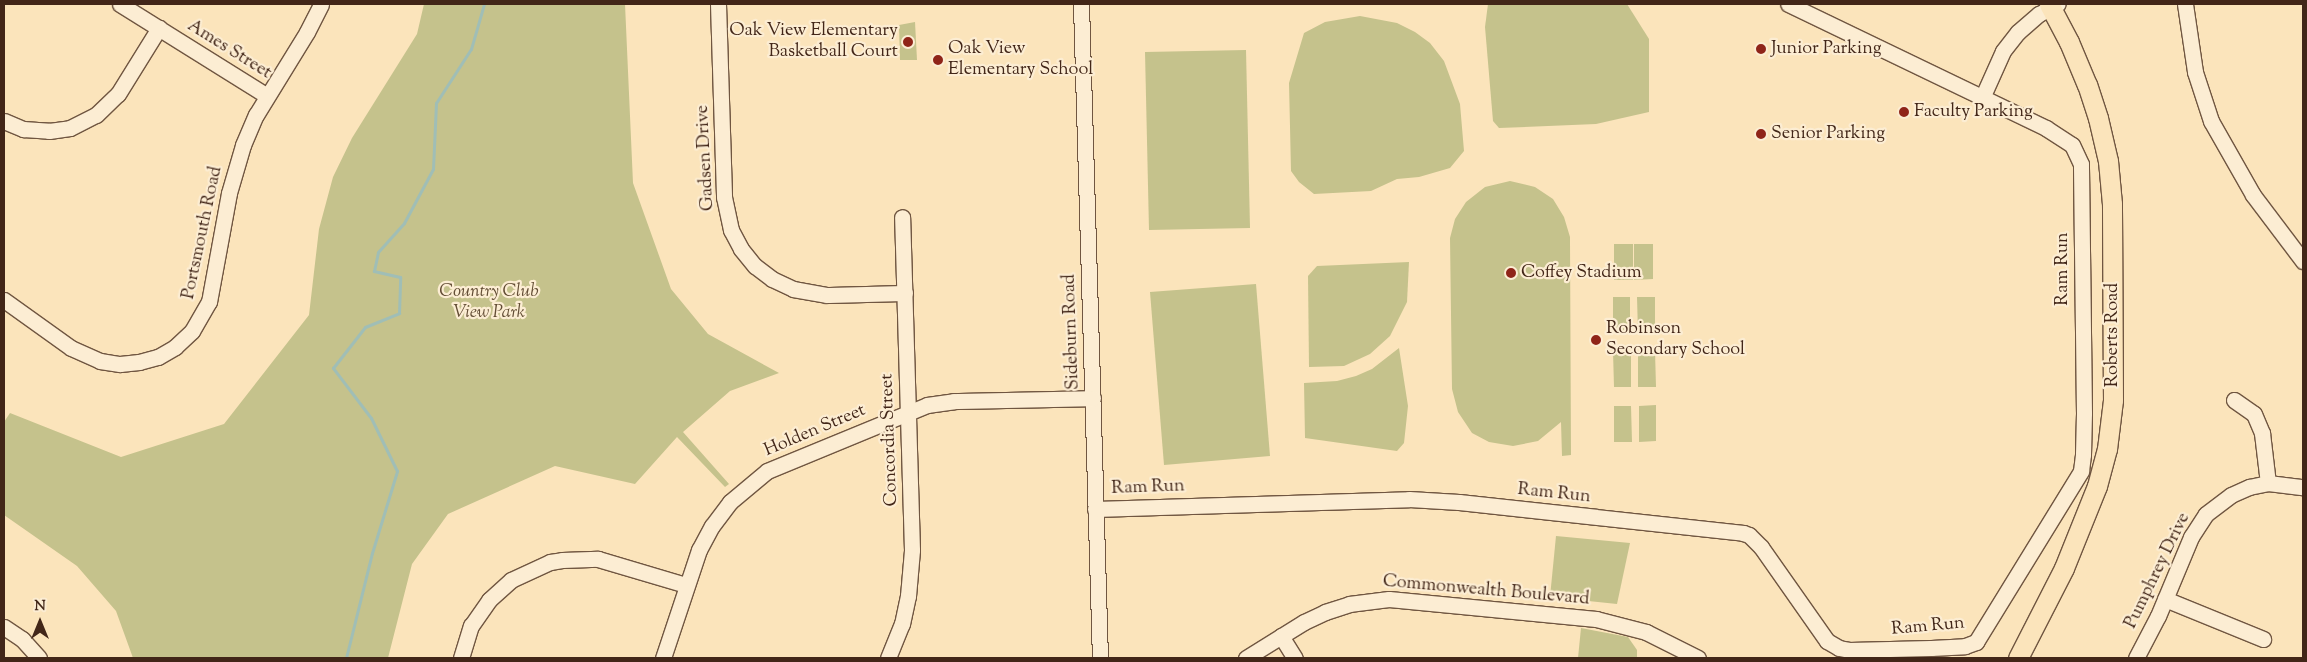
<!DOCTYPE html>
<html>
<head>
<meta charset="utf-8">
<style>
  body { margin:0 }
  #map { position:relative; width:2307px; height:662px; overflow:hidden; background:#fbe4bb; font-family:"Sorts Mill Goudy",serif }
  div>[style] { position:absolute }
  .green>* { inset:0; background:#c5c28c }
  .stream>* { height:3px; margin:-1.5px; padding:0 1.5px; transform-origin:1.5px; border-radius:1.5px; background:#a0beb6 }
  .roads { filter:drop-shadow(1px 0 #705641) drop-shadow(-1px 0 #705641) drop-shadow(0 1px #705641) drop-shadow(0 -1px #705641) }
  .minor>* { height:15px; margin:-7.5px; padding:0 7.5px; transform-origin:7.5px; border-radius:7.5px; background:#fcedd3 }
  .major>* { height:19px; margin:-9.5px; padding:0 9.5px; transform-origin:9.5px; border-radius:9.5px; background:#fbe4bb }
  .dots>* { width:14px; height:14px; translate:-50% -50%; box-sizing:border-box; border:2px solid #fcedd3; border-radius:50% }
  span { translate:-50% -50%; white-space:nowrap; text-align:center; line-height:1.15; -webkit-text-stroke:4.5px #fcedd3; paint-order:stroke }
  .poi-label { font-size:18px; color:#422618 }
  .right { translate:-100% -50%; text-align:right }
  .left { translate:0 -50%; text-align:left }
  .street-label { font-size:18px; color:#422618 }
  .park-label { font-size:18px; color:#634d35; font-style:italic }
  .frame { position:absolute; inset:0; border:5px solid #422618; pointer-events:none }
  .north { position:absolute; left:15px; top:597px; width:50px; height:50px; -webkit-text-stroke:4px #fcedd3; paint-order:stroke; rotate:0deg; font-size:14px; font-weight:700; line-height:20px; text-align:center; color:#422618 }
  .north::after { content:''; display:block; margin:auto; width:18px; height:22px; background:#422618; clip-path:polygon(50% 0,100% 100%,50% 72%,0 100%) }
</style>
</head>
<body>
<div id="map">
  <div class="green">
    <div style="clip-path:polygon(424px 4px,625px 4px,633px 183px,671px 289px,708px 334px,779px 373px,730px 391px,683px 432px,729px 484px,725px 487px,677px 437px,635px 484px,555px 466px,448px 514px,412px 564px,388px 658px,133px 658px,116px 611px,77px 566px,4px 515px,4px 422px,10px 413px,121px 457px,224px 424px,309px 315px,319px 229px,333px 177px,352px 138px,417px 34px)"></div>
    <div style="clip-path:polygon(1488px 4px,1627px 4px,1649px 39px,1649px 112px,1596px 124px,1499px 128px,1493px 121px,1485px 27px)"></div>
    <div style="clip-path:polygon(1360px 16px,1397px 23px,1415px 32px,1430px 43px,1444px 61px,1460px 104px,1464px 151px,1450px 168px,1419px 177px,1397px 179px,1371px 191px,1314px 194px,1299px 182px,1291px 171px,1289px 83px,1304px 33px,1325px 22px)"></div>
    <div style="clip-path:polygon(915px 22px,917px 60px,900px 60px,899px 25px)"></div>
    <div style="clip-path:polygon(1246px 50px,1250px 228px,1149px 230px,1145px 52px)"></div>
    <div style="clip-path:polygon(1510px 181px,1535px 187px,1553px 199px,1564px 217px,1570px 237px,1571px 455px,1562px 456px,1561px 422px,1538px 441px,1513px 446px,1489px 442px,1472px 433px,1458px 412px,1452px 389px,1450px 238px,1455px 219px,1466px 202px,1485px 187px)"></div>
    <div style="clip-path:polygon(1614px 244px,1633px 244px,1633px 280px,1614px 280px)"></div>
    <div style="clip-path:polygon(1634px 244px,1653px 244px,1653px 279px,1634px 280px)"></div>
    <div style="clip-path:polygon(1409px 262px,1407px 302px,1390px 336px,1370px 354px,1344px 366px,1309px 367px,1308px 276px,1317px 266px)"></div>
    <div style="clip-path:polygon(1256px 284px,1270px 456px,1164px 465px,1150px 292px)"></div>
    <div style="clip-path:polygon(1613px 297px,1630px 297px,1630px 333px,1613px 333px)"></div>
    <div style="clip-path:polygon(1637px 297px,1655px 297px,1655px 333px,1638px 333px)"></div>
    <div style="clip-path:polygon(1399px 348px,1408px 406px,1404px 443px,1397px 451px,1305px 438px,1304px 383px,1337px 381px,1356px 376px,1372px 369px)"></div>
    <div style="clip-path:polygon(1613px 351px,1631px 351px,1631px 387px,1614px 387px)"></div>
    <div style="clip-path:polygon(1638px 351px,1655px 351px,1656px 387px,1638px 387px)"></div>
    <div style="clip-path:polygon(1656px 405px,1656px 441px,1639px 442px,1639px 406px)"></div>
    <div style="clip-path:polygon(1614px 406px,1631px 406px,1632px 442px,1614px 442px)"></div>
    <div style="clip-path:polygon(1556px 536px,1630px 543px,1617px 604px,1550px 597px)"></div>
    <div style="clip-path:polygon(1581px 628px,1628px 637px,1637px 650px,1637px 658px,1578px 658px)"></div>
  </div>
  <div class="stream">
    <div style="left:346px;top:658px;width:108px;rotate:-76.1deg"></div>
    <div style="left:372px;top:553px;width:86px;rotate:-73deg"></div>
    <div style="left:397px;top:471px;width:59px;rotate:-116.1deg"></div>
    <div style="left:371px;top:418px;width:63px;rotate:-127.2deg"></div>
    <div style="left:333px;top:368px;width:52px;rotate:-52deg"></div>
    <div style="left:365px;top:327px;width:37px;rotate:-22deg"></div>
    <div style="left:399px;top:313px;width:36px;rotate:-88deg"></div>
    <div style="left:400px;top:277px;width:27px;rotate:-167deg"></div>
    <div style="left:374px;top:271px;width:19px;rotate:-78deg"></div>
    <div style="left:378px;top:252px;width:39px;rotate:-48deg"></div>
    <div style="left:404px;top:223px;width:61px;rotate:-61.8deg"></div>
    <div style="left:433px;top:169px;width:66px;rotate:-87.4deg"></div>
    <div style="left:436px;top:103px;width:64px;rotate:-57.1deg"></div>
    <div style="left:471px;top:49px;width:47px;rotate:-73.9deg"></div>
  </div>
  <div class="roads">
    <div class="minor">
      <div style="left:120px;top:4px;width:173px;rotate:32deg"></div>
      <div style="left:718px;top:4px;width:193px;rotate:88.2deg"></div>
      <div style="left:724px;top:197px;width:34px;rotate:78deg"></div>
      <div style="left:731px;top:230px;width:21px;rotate:62deg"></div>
      <div style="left:741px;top:249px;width:22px;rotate:51deg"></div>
      <div style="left:755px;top:266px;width:21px;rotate:37deg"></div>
      <div style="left:772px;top:279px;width:23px;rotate:25deg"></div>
      <div style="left:793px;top:289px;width:35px;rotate:10deg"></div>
      <div style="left:827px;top:295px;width:78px;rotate:-1.5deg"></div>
      <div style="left:1081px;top:4px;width:654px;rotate:88.34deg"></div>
      <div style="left:2185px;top:4px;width:69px;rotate:81.6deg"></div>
      <div style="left:2195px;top:72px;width:52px;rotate:71.9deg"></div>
      <div style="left:2211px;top:121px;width:85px;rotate:60.4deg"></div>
      <div style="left:2253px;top:195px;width:83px;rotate:52.9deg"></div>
      <div style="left:1982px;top:98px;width:51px;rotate:-65.9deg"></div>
      <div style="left:2003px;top:51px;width:24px;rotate:-52deg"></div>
      <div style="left:2018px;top:32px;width:28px;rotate:-41deg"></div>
      <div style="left:2039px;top:14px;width:21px;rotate:-28deg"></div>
      <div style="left:4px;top:121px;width:21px;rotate:23deg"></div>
      <div style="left:23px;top:129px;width:26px;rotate:4deg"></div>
      <div style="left:49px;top:131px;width:21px;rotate:-8deg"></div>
      <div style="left:70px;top:128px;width:29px;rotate:-27deg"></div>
      <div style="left:96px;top:115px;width:30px;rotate:-44deg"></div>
      <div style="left:118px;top:94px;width:78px;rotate:-58.2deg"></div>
      <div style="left:4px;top:300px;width:82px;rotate:35.6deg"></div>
      <div style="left:71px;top:348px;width:32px;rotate:24deg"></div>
      <div style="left:100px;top:361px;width:20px;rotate:9deg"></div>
      <div style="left:120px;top:364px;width:19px;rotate:-6deg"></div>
      <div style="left:139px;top:362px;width:20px;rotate:-15deg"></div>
      <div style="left:158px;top:357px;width:20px;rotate:-30deg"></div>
      <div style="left:175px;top:347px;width:23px;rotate:-43deg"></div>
      <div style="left:192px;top:331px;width:34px;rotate:-60deg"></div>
      <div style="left:209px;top:302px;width:111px;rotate:-79.6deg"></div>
      <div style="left:229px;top:193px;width:50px;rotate:-73.7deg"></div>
      <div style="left:243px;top:145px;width:33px;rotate:-67deg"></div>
      <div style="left:256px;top:115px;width:97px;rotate:-58.4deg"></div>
      <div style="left:307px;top:32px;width:31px;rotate:-63deg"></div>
      <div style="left:2234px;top:400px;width:24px;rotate:35deg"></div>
      <div style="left:2254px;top:414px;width:21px;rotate:67deg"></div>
      <div style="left:2262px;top:433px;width:50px;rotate:83.2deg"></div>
      <div style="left:1095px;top:509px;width:314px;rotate:-1.8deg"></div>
      <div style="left:1409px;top:499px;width:50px;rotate:3.4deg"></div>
      <div style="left:1459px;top:502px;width:286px;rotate:6.2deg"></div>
      <div style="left:1743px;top:533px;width:6px;rotate:18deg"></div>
      <div style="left:1749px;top:535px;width:17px;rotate:45deg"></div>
      <div style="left:1761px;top:547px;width:115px;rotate:54.9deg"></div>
      <div style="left:1827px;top:641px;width:14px;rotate:30deg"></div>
      <div style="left:1839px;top:648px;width:10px;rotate:11deg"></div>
      <div style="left:1849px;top:650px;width:82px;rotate:-1.4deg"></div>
      <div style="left:1931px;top:648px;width:34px;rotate:-3deg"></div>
      <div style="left:1965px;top:646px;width:12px;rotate:-20deg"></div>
      <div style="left:1976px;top:642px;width:201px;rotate:-58.4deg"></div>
      <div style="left:2081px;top:471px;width:17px;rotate:-83deg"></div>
      <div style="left:2083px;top:454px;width:41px;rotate:-88.6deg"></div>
      <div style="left:2084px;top:413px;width:249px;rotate:-90.7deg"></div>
      <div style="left:2081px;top:164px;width:21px;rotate:-115deg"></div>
      <div style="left:2072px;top:145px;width:31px;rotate:-147deg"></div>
      <div style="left:2046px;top:128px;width:286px;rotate:-154.3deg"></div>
      <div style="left:2165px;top:599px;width:106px;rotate:22.2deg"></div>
      <div style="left:4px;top:627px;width:22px;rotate:34deg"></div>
      <div style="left:22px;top:639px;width:25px;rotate:48deg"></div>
      <div style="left:1281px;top:636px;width:26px;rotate:58deg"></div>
      <div style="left:461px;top:658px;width:34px;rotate:-73deg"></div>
      <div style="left:471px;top:626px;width:32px;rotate:-55deg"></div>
      <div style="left:489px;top:600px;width:30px;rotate:-42deg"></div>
      <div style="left:511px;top:580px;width:43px;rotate:-24.8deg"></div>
      <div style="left:550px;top:562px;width:12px;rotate:-9deg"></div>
      <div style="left:562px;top:560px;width:36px;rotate:-2deg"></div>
      <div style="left:598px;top:559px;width:92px;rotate:16.5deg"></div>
      <div style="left:663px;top:658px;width:114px;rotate:-71.6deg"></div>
      <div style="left:699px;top:550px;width:27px;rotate:-62deg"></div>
      <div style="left:712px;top:526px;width:30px;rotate:-53deg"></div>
      <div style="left:730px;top:502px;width:48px;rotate:-40deg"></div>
      <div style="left:767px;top:471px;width:173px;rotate:-22.4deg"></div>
      <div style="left:927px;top:405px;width:27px;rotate:-8deg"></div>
      <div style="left:954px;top:401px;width:139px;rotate:-1.2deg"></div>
      <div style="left:888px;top:658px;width:37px;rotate:-68deg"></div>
      <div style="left:902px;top:624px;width:29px;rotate:-78deg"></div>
      <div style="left:908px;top:596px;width:46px;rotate:-85deg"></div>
      <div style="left:912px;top:550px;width:333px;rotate:-91.7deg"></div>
      <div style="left:1246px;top:658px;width:68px;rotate:-31.8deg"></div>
      <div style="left:1304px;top:622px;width:23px;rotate:-25deg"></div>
      <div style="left:1325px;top:612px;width:25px;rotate:-18deg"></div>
      <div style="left:1349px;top:604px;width:40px;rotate:-7.1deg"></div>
      <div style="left:1389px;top:599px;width:208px;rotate:5.5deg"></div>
      <div style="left:1596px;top:619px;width:52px;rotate:14.6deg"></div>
      <div style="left:1646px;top:632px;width:58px;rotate:26.6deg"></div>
      <div style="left:2136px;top:658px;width:47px;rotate:-62.4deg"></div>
      <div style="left:2158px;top:616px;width:86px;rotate:-67.3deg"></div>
      <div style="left:2191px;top:537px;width:27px;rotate:-57deg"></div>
      <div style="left:2206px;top:514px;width:31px;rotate:-37deg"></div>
      <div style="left:2231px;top:495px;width:20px;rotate:-24deg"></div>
      <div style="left:2249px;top:487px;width:19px;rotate:-12deg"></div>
      <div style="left:2268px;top:483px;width:35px;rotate:7deg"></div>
    </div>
    <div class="major">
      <div style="left:2018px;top:658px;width:101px;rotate:-62.9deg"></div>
      <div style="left:2064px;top:568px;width:88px;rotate:-68.1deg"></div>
      <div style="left:2097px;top:486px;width:38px;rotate:-75deg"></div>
      <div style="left:2107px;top:449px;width:49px;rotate:-83deg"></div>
      <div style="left:2113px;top:400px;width:196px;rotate:-90.3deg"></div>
      <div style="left:2112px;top:204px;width:43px;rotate:-95.3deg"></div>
      <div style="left:2108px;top:161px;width:44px;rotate:-103.1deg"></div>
      <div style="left:2098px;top:118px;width:35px;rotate:-108deg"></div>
      <div style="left:2087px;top:85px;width:47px;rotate:-112.7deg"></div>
      <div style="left:2069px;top:42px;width:43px;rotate:-117.8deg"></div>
    </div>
  </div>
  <div class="dots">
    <div style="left:908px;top:42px;background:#8f2418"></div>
    <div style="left:1761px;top:49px;background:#8f2418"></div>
    <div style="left:938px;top:60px;background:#8f2418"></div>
    <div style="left:1904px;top:112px;background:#8f2418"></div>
    <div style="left:1761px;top:134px;background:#8f2418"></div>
    <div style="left:1511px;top:273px;background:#8f2418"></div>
    <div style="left:1596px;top:340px;background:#8f2418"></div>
  </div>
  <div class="poi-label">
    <span class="right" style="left:898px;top:42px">Oak View Elementary<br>Basketball Court</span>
    <span class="left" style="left:1771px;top:49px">Junior Parking</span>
    <span class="left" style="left:948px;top:60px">Oak View<br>Elementary School</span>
    <span class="left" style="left:1914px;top:112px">Faculty Parking</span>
    <span class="left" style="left:1771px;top:134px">Senior Parking</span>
    <span class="left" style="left:1521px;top:273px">Coffey Stadium</span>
    <span class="left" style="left:1606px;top:340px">Robinson<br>Secondary School</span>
  </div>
  <div class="street-label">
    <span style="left:229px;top:50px;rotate:32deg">Ames Street</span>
    <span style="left:706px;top:158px;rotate:-93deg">Gadsen Drive</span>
    <span style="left:203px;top:233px;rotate:-78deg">Portsmouth Road</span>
    <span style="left:2063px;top:269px;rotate:-90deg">Ram Run</span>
    <span style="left:1072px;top:332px;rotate:-92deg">Sideburn Road</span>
    <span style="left:2113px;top:335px;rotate:-90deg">Roberts Road</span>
    <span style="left:815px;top:431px;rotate:-23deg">Holden Street</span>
    <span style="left:890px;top:440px;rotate:-92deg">Concordia Street</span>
    <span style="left:1148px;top:488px;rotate:-2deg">Ram Run</span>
    <span style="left:1554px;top:494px;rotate:6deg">Ram Run</span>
    <span style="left:2158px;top:571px;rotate:-64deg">Pumphrey Drive</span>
    <span style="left:1486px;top:591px;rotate:5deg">Commonwealth Boulevard</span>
    <span style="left:1928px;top:627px;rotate:-5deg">Ram Run</span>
  </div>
  <div class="park-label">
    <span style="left:489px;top:303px">Country Club<br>View Park</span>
  </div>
  <div class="frame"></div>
  <div class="north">N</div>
</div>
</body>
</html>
